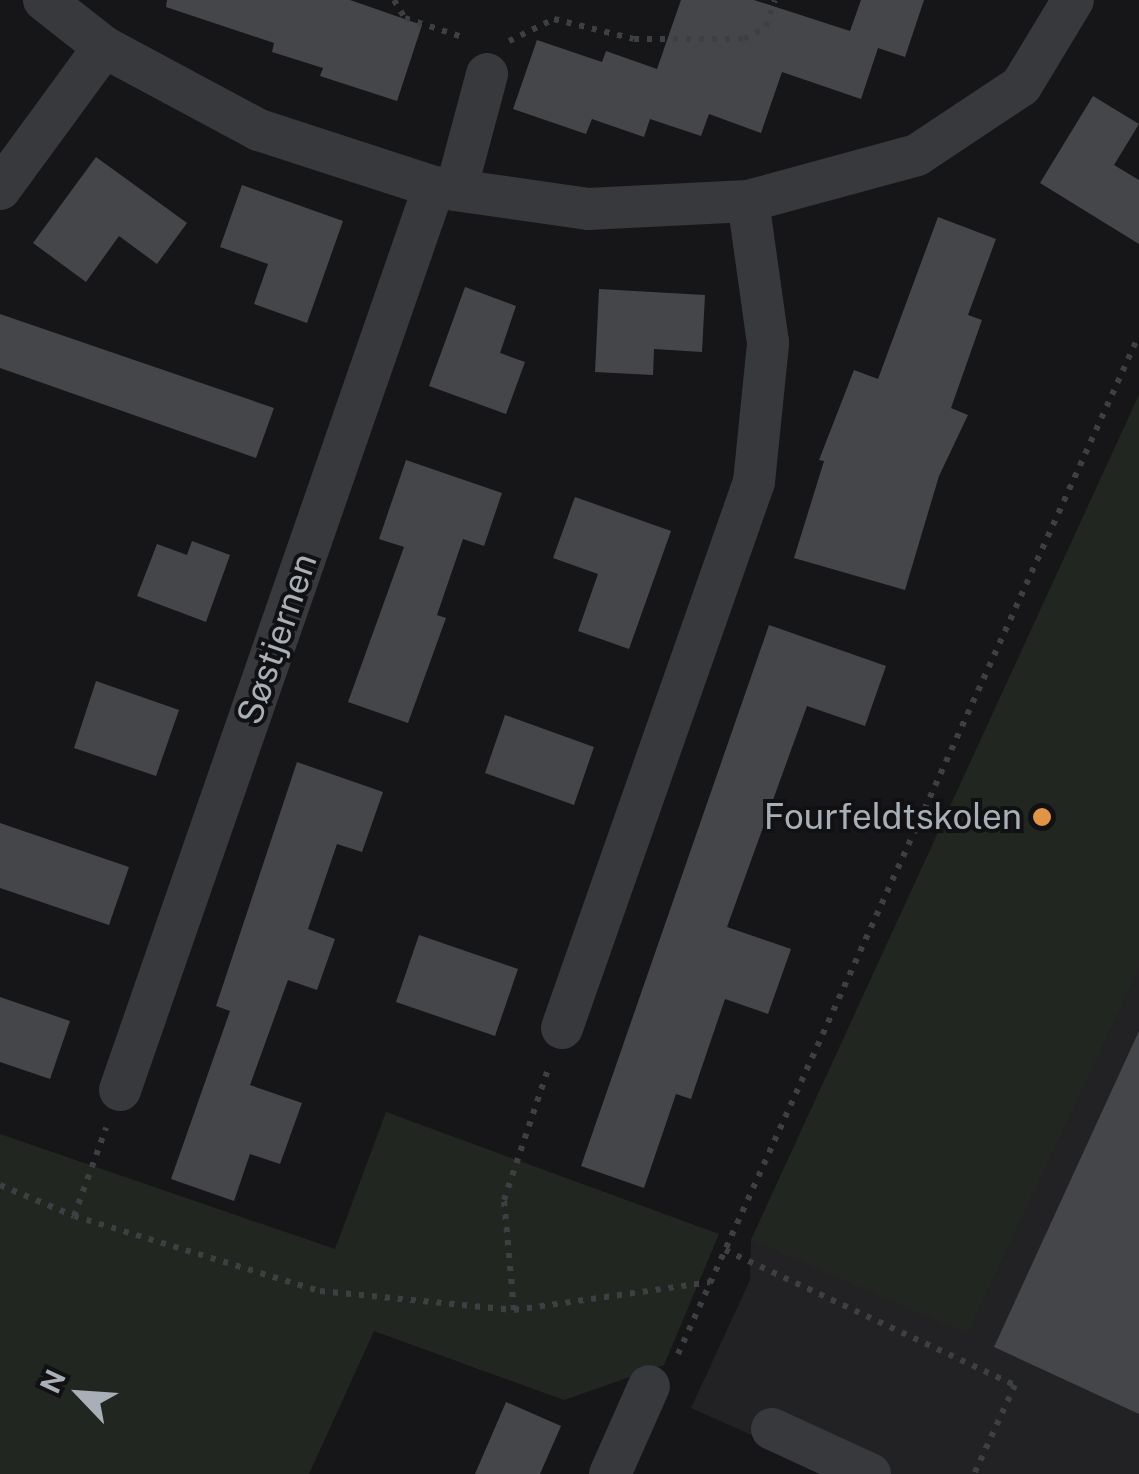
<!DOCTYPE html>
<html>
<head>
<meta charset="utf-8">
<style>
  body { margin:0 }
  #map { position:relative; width:1139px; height:1474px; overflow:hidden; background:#161618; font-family:"Public Sans",sans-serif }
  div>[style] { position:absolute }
  .built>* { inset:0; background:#222224 }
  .green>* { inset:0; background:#212720 }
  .building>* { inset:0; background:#45464a }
  .path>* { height:6px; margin-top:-3px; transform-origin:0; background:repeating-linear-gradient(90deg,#3d4043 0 5px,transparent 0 13px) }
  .minor>* { height:42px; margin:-21px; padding:0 21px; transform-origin:21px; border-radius:21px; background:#37393c }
  .dots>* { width:28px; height:28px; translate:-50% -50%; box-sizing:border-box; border:5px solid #111113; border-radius:50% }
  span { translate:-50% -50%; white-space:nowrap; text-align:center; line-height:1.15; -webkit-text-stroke:8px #111113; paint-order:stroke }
  .street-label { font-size:35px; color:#a9afb6 }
  .poi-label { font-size:35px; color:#a9afb6 }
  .right { translate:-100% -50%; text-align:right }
  .north { position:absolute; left:30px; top:1344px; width:100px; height:100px; -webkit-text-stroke:8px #111113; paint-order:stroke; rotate:295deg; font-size:28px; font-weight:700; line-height:40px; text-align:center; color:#a9afb6 }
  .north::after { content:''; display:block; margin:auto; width:35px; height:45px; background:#a9afb6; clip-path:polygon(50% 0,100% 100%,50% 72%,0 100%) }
</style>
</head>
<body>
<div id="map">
  <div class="built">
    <div style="clip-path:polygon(1139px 395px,1139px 1474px,839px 1474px,691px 1408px,750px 1280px,751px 1240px)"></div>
  </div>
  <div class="green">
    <div style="clip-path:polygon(1139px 395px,1139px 968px,967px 1334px,751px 1240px)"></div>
    <div style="clip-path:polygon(386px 1112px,719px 1234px,664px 1365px,564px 1400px,374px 1331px,309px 1474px,0 1474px,0 1134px,335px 1249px)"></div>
  </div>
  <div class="building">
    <div style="clip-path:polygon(167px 0,350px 0,422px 25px,397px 101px,320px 76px,323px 68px,272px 52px,274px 43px,166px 7px)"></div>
    <div style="clip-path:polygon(681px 0,754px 0,850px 31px,861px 0,924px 0,905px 57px,878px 48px,861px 99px,782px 72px,761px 133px,709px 114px,701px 136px,650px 119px,644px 137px,592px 119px,586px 134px,513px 109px,537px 40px,602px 62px,606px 51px,657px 69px)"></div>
    <div style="clip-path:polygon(1093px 96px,1139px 124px,1114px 165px,1139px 180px,1139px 244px,1040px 183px)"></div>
    <div style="clip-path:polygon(96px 157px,187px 223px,157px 264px,119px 236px,86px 282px,33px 243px)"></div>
    <div style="clip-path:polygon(242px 185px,343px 221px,307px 323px,254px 304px,268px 264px,220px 247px)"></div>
    <div style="clip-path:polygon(938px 217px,996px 239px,968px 315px,982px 320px,951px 408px,968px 415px,939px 476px,905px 590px,794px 558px,824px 461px,819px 460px,854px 370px,878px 379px)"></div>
    <div style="clip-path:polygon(465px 287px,516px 306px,500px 353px,525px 362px,506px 414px,429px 386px)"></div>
    <div style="clip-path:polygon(599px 289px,705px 295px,702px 352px,654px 349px,653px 375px,595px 372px)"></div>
    <div style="clip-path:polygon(0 314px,274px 408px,256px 458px,0 368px)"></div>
    <div style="clip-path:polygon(406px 460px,502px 493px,484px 546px,463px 539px,437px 615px,446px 618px,408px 723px,348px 702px,404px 547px,379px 539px)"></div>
    <div style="clip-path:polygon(575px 497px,671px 531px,629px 649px,578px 631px,598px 574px,553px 558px)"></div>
    <div style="clip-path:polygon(192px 541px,230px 555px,206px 622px,137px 596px,157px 544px,187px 555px)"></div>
    <div style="clip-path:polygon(769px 625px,886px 666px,865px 726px,807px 706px,727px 927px,791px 949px,768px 1014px,725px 999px,691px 1099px,676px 1094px,644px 1188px,581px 1166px)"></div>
    <div style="clip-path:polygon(96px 681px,179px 710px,156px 776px,74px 748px)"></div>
    <div style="clip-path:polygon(505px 715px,594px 747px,574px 805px,485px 773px)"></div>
    <div style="clip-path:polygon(297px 762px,383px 792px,362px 852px,337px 844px,308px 929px,335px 939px,317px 990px,288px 980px,250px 1085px,302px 1103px,280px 1164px,250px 1154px,234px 1201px,171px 1179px,230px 1011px,216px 1006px)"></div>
    <div style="clip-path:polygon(0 823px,129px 867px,109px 925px,0 888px)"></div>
    <div style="clip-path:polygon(419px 935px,518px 969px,495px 1036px,396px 1002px)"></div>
    <div style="clip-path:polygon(0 997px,70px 1021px,50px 1079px,0 1062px)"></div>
    <div style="clip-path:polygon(1139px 1031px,1139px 1414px,994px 1347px)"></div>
    <div style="clip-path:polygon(506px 1402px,561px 1426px,540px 1474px,475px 1474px)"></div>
  </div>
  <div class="path">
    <div style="left:394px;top:0;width:21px;rotate:59deg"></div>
    <div style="left:405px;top:18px;width:63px;rotate:18.4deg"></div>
    <div style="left:509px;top:41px;width:50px;rotate:-26.1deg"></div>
    <div style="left:554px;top:19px;width:82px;rotate:14deg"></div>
    <div style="left:634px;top:39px;width:110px"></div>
    <div style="left:744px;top:39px;width:25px;rotate:-29deg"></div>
    <div style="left:766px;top:27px;width:28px;rotate:-72deg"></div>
    <div style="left:0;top:1185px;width:80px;rotate:22.7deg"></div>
    <div style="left:74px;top:1216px;width:257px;rotate:17deg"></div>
    <div style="left:320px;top:1291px;width:195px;rotate:5.6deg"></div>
    <div style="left:514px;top:1310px;width:198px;rotate:-8.1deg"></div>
    <div style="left:74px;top:1216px;width:94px;rotate:-70deg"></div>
    <div style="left:725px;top:1250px;width:320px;rotate:25deg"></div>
    <div style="left:1015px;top:1385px;width:98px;rotate:114.7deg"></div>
    <div style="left:514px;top:1310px;width:110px;rotate:-95.2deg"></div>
    <div style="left:504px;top:1200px;width:138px;rotate:-71.4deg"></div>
    <div style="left:678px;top:1354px;width:1118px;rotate:-65.66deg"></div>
  </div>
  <div class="minor">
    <div style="left:44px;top:0;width:76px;rotate:38.1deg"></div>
    <div style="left:104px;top:47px;width:176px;rotate:28.2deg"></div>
    <div style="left:259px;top:130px;width:184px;rotate:18deg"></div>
    <div style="left:434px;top:187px;width:156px;rotate:8.1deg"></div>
    <div style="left:588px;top:209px;width:160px;rotate:-2.9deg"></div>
    <div style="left:748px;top:201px;width:175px;rotate:-15.2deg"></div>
    <div style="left:917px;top:155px;width:125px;rotate:-33.6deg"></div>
    <div style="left:1021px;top:86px;width:100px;rotate:-58.8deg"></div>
    <div style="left:0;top:189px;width:176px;rotate:-53.8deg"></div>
    <div style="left:456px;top:190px;width:120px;rotate:-75deg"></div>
    <div style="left:562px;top:1028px;width:579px;rotate:-70.63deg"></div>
    <div style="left:754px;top:482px;width:140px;rotate:-84.2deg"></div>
    <div style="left:768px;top:343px;width:143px;rotate:-98deg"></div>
    <div style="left:120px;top:1090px;width:956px;rotate:-70.83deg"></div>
    <div style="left:772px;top:1429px;width:108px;rotate:24.7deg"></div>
    <div style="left:610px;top:1474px;width:96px;rotate:-66.1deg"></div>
  </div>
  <div class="dots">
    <div style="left:1042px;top:817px;background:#e09446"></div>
  </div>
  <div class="street-label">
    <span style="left:277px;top:639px;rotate:-71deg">Søstjernen</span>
  </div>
  <div class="poi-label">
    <span class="right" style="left:1022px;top:817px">Fourfeldtskolen</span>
  </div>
  <div class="north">N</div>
</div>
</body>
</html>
